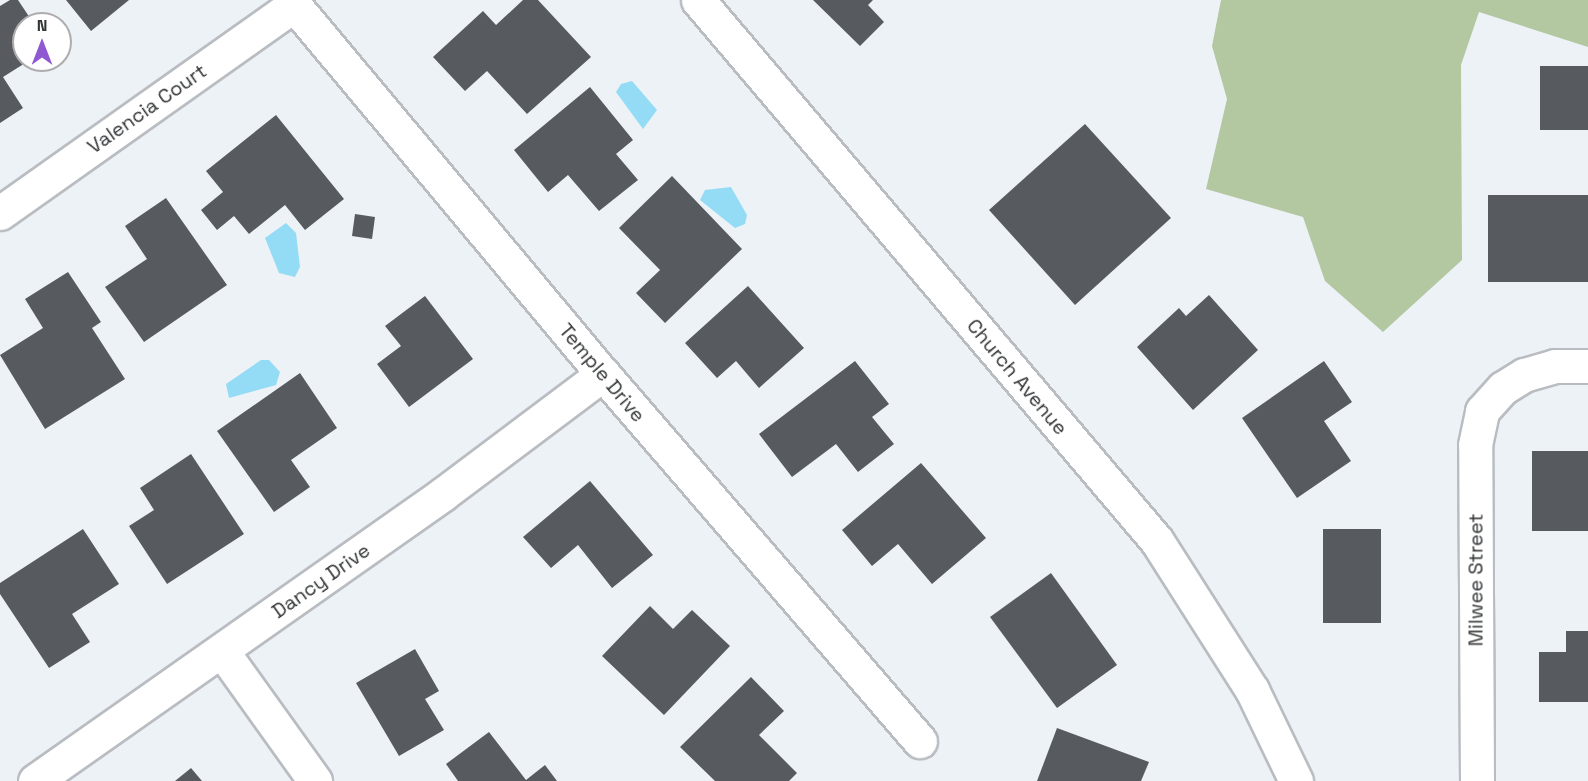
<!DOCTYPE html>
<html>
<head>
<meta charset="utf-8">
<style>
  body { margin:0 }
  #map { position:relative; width:1588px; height:781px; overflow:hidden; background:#edf2f7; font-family:"Space Grotesk",sans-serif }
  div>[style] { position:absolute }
  .green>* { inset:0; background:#b3c7a1 }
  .water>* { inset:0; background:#94dbf5 }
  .building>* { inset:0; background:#575b60 }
  .roads { filter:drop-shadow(2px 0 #b9bdc2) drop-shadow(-2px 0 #b9bdc2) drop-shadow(0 2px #b9bdc2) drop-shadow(0 -2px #b9bdc2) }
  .minor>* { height:33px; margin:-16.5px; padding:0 16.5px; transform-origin:16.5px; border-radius:16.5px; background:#fff }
  .tertiary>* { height:33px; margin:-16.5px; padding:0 16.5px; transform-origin:16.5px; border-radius:16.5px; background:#fff }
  span { translate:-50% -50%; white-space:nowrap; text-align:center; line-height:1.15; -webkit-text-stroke:6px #fff; paint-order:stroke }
  .street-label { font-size:20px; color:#313335 }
  .north { position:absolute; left:12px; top:12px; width:60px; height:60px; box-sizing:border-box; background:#fff; border:2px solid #adadae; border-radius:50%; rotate:0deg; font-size:16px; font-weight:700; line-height:24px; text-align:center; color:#313335 }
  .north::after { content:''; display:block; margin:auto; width:21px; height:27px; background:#8f59d1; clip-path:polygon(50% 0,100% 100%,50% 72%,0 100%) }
</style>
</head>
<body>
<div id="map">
  <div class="green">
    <div style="clip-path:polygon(1221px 0,1588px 0,1588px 47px,1479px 12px,1461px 65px,1462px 260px,1383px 332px,1325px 281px,1303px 217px,1206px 189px,1227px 99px,1212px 46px)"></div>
  </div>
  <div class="water">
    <div style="clip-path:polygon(632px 81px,657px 110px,643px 129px,616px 92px,621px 84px)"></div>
    <div style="clip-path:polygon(731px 187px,747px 215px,745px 224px,735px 228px,700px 200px,705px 190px)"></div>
    <div style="clip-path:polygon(286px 223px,296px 233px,300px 267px,295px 277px,279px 273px,265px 238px)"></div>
    <div style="clip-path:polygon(261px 360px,269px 360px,280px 372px,276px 385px,229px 398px,226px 384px)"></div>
  </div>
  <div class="building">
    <div style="clip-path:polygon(10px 0,18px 0,34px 24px,24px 24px,24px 60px,30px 60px,3px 77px,23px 108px,0 123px,0 6px)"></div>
    <div style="clip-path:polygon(66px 0,129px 0,91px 31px)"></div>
    <div style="clip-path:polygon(523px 0,538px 0,591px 57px,527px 114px,487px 71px,465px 91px,433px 57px,483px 11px,496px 25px)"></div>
    <div style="clip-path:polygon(813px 0,873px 0,868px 5px,884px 22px,860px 46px)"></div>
    <div style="clip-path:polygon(1540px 66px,1588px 66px,1588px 130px,1540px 130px)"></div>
    <div style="clip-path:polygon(590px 87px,633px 140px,616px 154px,638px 180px,599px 211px,568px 175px,548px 192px,514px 150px)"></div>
    <div style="clip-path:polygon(276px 115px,344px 199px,305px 230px,285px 205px,249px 234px,234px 216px,217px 230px,201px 210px,223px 192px,206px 171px)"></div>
    <div style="clip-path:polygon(1085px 124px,1171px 218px,1075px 305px,989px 210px)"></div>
    <div style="clip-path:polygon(672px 176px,742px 249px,665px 323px,636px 293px,660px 270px,619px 228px)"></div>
    <div style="clip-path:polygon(1488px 195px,1588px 195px,1588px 282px,1488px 282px)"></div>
    <div style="clip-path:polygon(166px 198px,227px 285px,144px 342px,105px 287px,147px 259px,125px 226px)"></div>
    <div style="clip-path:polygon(355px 214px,375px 217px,372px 239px,352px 236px)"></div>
    <div style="clip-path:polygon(68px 272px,101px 322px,92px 328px,125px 379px,45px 429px,0 355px,43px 328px,25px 299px)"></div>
    <div style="clip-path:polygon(748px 286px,804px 348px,759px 388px,736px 361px,717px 378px,685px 343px)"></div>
    <div style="clip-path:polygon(1209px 295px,1258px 350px,1193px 410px,1137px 347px,1179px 308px,1186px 316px)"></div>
    <div style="clip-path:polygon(425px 296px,473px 359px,409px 407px,377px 364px,401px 346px,385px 326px)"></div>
    <div style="clip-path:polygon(855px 361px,889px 404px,872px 417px,894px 444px,858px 472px,836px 444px,792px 477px,759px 434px)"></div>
    <div style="clip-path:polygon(1324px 361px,1352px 402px,1324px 421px,1351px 461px,1297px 498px,1242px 418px)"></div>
    <div style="clip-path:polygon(300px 373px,337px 428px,291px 460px,310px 487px,274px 512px,217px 431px)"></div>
    <div style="clip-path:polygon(1532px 451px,1588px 451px,1588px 531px,1532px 531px)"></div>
    <div style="clip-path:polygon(191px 454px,244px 534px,167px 584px,129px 526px,154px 510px,140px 488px)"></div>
    <div style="clip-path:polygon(921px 463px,986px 538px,932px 584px,898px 544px,872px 566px,842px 530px)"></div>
    <div style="clip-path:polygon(590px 481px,653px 555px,612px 588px,578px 545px,551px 568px,523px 537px)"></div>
    <div style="clip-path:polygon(83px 529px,119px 584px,72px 614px,90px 642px,49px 668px,0 594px,0 583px)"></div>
    <div style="clip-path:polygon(1323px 529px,1381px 529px,1381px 623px,1323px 623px)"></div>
    <div style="clip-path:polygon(1051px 573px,1117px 665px,1057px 708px,990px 617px)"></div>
    <div style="clip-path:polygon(650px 606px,673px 629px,692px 610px,730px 646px,664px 715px,602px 656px)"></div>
    <div style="clip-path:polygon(1566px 631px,1588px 631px,1588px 702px,1539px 702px,1539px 652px,1566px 652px)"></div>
    <div style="clip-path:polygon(415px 649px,439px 691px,425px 699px,444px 730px,399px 756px,356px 683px)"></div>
    <div style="clip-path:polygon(751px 677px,784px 711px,759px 735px,797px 773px,789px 781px,715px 781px,680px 747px)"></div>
    <div style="clip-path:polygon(1057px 728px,1149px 762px,1141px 781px,1037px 781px)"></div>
    <div style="clip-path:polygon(489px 732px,526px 780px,545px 765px,557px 781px,458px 781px,446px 764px)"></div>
    <div style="clip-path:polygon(191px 768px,202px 781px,175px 781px)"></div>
  </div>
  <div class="roads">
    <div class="minor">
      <div style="left:290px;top:0;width:488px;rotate:50.1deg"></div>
      <div style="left:603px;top:374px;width:485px;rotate:49.2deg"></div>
      <div style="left:0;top:213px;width:360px;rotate:-35.3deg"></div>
      <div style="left:222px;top:651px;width:160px;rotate:54.4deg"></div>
      <div style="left:35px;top:781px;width:499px;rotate:-35.1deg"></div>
      <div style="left:443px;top:494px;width:200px;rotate:-36.9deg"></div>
      <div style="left:1477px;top:781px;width:336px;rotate:-90.3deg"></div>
      <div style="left:1475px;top:445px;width:35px;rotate:-78deg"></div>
      <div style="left:1482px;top:411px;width:31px;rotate:-48deg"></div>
      <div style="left:1503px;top:388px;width:25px;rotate:-32deg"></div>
      <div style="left:1524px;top:375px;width:32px;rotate:-16deg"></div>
      <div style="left:1555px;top:366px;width:33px"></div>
    </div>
    <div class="tertiary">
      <div style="left:698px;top:0;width:709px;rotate:49.69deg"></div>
      <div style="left:1157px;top:541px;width:177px;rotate:57.5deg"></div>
      <div style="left:1252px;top:690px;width:101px;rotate:64.2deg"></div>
    </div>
  </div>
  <div class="street-label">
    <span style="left:147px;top:109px;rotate:-35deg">Valencia Court</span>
    <span style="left:602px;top:373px;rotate:50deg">Temple Drive</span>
    <span style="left:1017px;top:377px;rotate:50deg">Church Avenue</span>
    <span style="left:1476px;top:580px;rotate:-90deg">Milwee Street</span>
    <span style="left:321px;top:581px;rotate:-35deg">Dancy Drive</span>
  </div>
  <div class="north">N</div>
</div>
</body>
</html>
